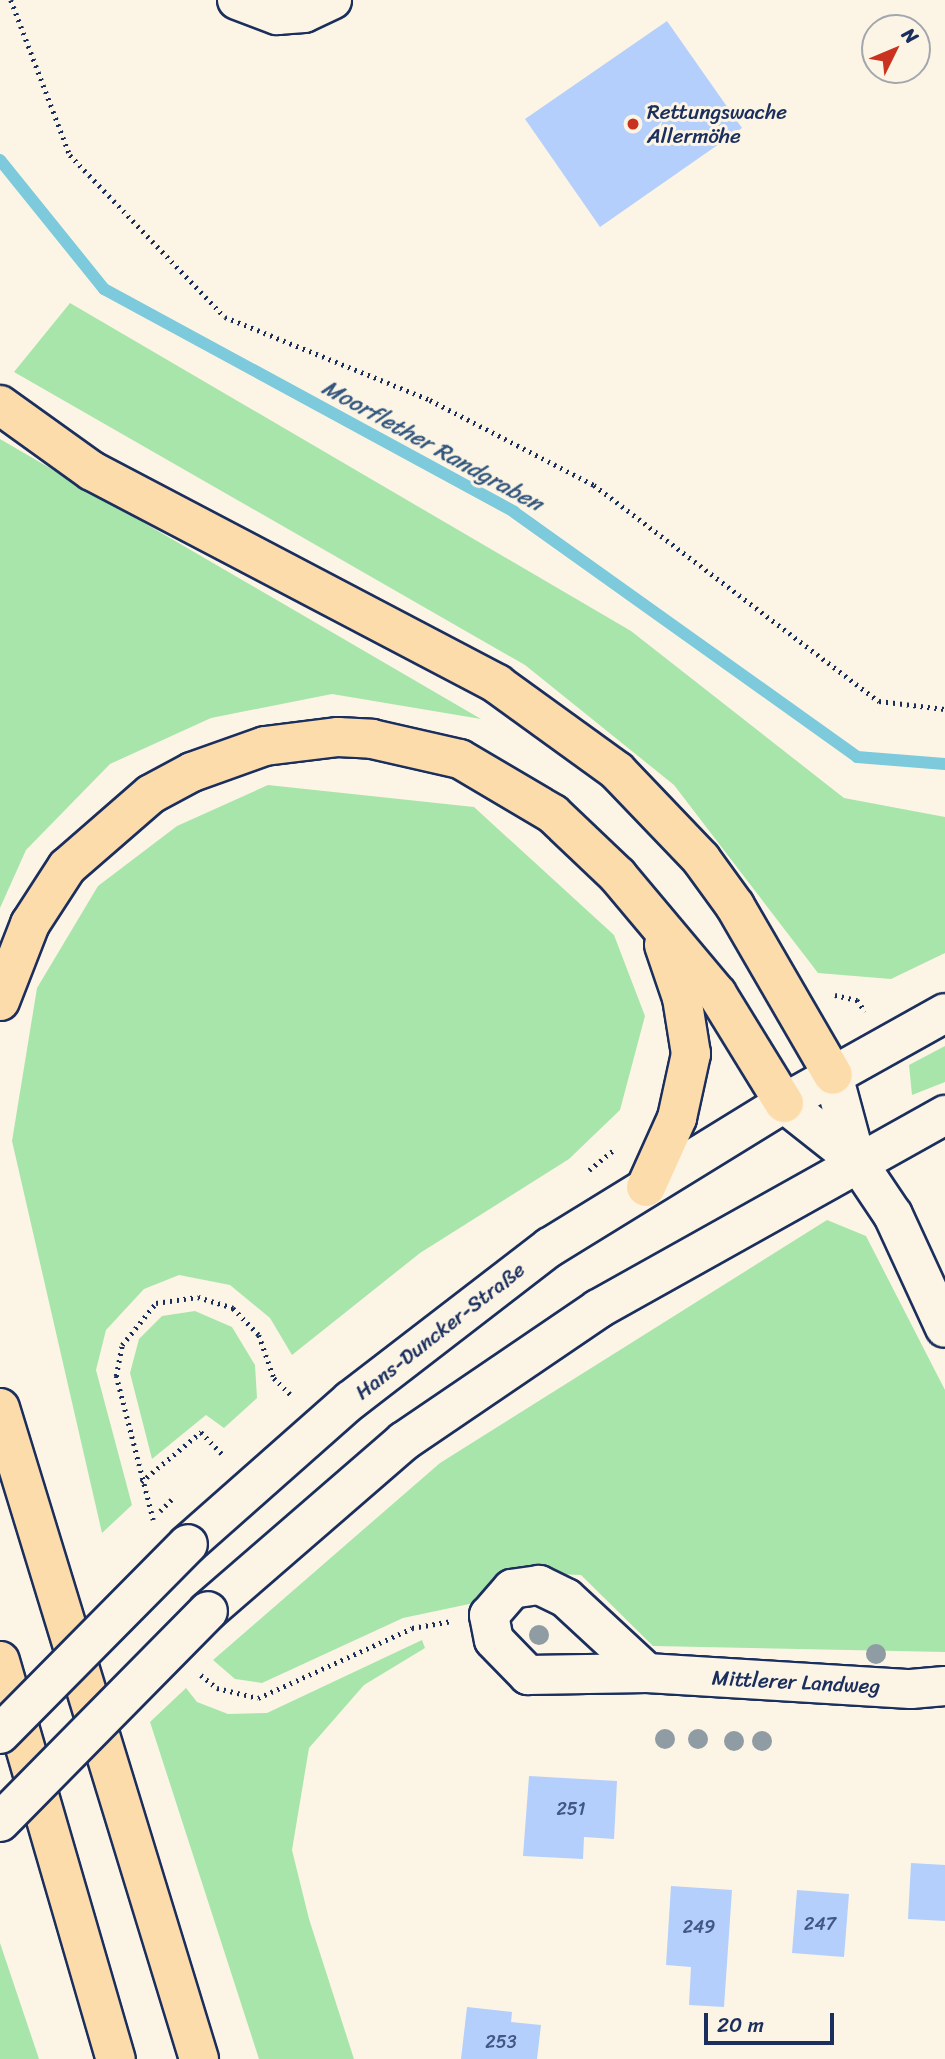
<!DOCTYPE html>
<html>
<head>
<meta charset="utf-8">
<style>
  body { margin:0 }
  #map { position:relative; width:945px; height:2059px; overflow:hidden; background:#fcf5e5; font-family:Sriracha,sans-serif }
  div>[style] { position:absolute }
  .green>* { inset:0; background:#a8e5ab }
  .stream>* { height:12px; margin:-6px; padding:0 6px; transform-origin:6px; border-radius:6px; background:#7ccadb }
  .building>* { inset:0; background:#b4cffc }
  .path>* { height:4.5px; margin-top:-2.25px; transform-origin:0; background:repeating-linear-gradient(90deg,#1b2f5e 0 2px,transparent 0 7px) }
  .roads { filter:drop-shadow(2px 0 #1b2f5e) drop-shadow(-2px 0 #1b2f5e) drop-shadow(0 2px #1b2f5e) drop-shadow(0 -2px #1b2f5e) }
  .minor>* { height:38px; margin:-19px; padding:0 19px; transform-origin:19px; border-radius:19px; background:#fcf5e5 }
  .highway>* { height:38px; margin:-19px; padding:0 19px; transform-origin:19px; border-radius:19px; background:#fddcac }
  .path-bridge>* { height:4.5px; margin-top:-2.25px; transform-origin:0; background:repeating-linear-gradient(90deg,#1b2f5e 0 2px,transparent 0 7px) }
  .bridges { filter:drop-shadow(2px 0 #1b2f5e) drop-shadow(-2px 0 #1b2f5e) drop-shadow(0 2px #1b2f5e) drop-shadow(0 -2px #1b2f5e) }
  .minor-bridge>* { height:38px; margin:-19px; padding:0 19px; transform-origin:19px; border-radius:19px; background:#fcf5e5 }
  .trees>* { width:20px; height:20px; margin:-10px; border-radius:50%; background:#909ca3 }
  .dots>* { width:19px; height:19px; translate:-50% -50%; box-sizing:border-box; border:4px solid #fcf5e5; border-radius:50% }
  span { translate:-50% -50%; white-space:nowrap; text-align:center; line-height:1.15; -webkit-text-stroke:6px #fcf5e5; paint-order:stroke }
  .number-label { font-size:18px; color:#415786 }
  .number-label span { -webkit-text-stroke-width:0 }
  .poi-label { font-size:21px; color:#1b2f5e }
  .left { translate:0 -50%; text-align:left }
  .street-label { font-size:21px; color:#1b2f5e }
  .water-label { font-size:23px; color:#33567d; font-style:italic }
  .north { position:absolute; left:861px; top:14px; width:70px; height:70px; box-sizing:border-box; background:#fcf5e5; border:2px solid #a2a6af; border-radius:50%; rotate:47deg; font-size:19px; font-weight:700; line-height:28px; text-align:center; color:#1b2f5e }
  .north::after { content:''; display:block; margin:auto; width:24px; height:32px; background:#c8321e; clip-path:polygon(50% 0,100% 100%,50% 72%,0 100%) }
  .scale { position:absolute; left:704px; top:2013px; width:130px; height:32px; box-sizing:border-box; border:4px solid #1b2f5e; border-top:0; padding-left:9px; font-size:21px; line-height:24px; white-space:nowrap; color:#1b2f5e; -webkit-text-stroke:5px #fcf5e5; paint-order:stroke }
</style>
</head>
<body>
<div id="map">
  <div class="green">
    <div style="clip-path:polygon(70px 303px,631px 631px,844px 798px,945px 817px,945px 953px,891px 979px,818px 973px,674px 785px,525px 665px,14px 372px)"></div>
    <div style="clip-path:polygon(0 439px,481px 719px,332px 694px,211px 718px,110px 764px,26px 850px,0 908px)"></div>
    <div style="clip-path:polygon(268px 785px,474px 807px,614px 935px,645px 1016px,620px 1110px,569px 1159px,420px 1253px,292px 1355px,270px 1318px,230px 1285px,179px 1275px,144px 1289px,106px 1330px,96px 1370px,132px 1505px,102px 1533px,12px 1141px,37px 988px,98px 886px,177px 826px)"></div>
    <div style="clip-path:polygon(945px 1046px,945px 1082px,912px 1095px,909px 1065px)"></div>
    <div style="clip-path:polygon(827px 1220px,866px 1236px,945px 1390px,945px 1652px,653px 1646px,581px 1575px,510px 1572px,474px 1603px,403px 1618px,262px 1683px,235px 1679px,213px 1660px,440px 1463px)"></div>
    <div style="clip-path:polygon(195px 1311px,232px 1327px,255px 1365px,257px 1398px,224px 1428px,206px 1415px,152px 1459px,130px 1373px,139px 1339px,162px 1316px)"></div>
    <div style="clip-path:polygon(422px 1640px,425px 1648px,364px 1685px,309px 1748px,292px 1850px,309px 1919px,354px 2059px,259px 2059px,150px 1722px,186px 1688px,197px 1702px,228px 1714px,267px 1713px)"></div>
    <div style="clip-path:polygon(0 1943px,39px 2059px,0 2059px)"></div>
  </div>
  <div class="stream">
    <div style="left:0;top:160px;width:166px;rotate:51.1deg"></div>
    <div style="left:104px;top:289px;width:467px;rotate:28.5deg"></div>
    <div style="left:514px;top:512px;width:422px;rotate:35.5deg"></div>
    <div style="left:857px;top:757px;width:88px;rotate:4.5deg"></div>
  </div>
  <div class="building">
    <div style="clip-path:polygon(667px 21px,742px 128px,600px 227px,525px 119px)"></div>
    <div style="clip-path:polygon(529px 1776px,617px 1781px,614px 1839px,584px 1837px,583px 1859px,523px 1856px)"></div>
    <div style="clip-path:polygon(911px 1863px,945px 1865px,945px 1921px,908px 1919px)"></div>
    <div style="clip-path:polygon(671px 1886px,732px 1890px,724px 2007px,689px 2005px,691px 1967px,666px 1965px)"></div>
    <div style="clip-path:polygon(797px 1890px,849px 1894px,844px 1957px,792px 1953px)"></div>
    <div style="clip-path:polygon(467px 2007px,512px 2012px,511px 2022px,541px 2025px,537px 2059px,461px 2059px)"></div>
  </div>
  <div class="path">
    <div style="left:11px;top:0;width:166px;rotate:69.2deg"></div>
    <div style="left:70px;top:155px;width:224px;rotate:46.3deg"></div>
    <div style="left:225px;top:317px;width:221px;rotate:22deg"></div>
    <div style="left:430px;top:400px;width:185px;rotate:27.4deg"></div>
    <div style="left:594px;top:485px;width:358px;rotate:37.2deg"></div>
    <div style="left:879px;top:701px;width:66px;rotate:6.9deg"></div>
    <div style="left:835px;top:995px;width:23px;rotate:13deg"></div>
    <div style="left:857px;top:1000px;width:14px;rotate:54deg"></div>
    <div style="left:589px;top:1170px;width:33px;rotate:-39deg"></div>
    <div style="left:141px;top:1482px;width:78px;rotate:-39.8deg"></div>
    <div style="left:201px;top:1432px;width:33px;rotate:46deg"></div>
    <div style="left:153px;top:1520px;width:149px;rotate:-104.4deg"></div>
    <div style="left:116px;top:1376px;width:32px;rotate:-79deg"></div>
    <div style="left:122px;top:1345px;width:54px;rotate:-51deg"></div>
    <div style="left:156px;top:1303px;width:42px;rotate:-8.1deg"></div>
    <div style="left:198px;top:1297px;width:37px;rotate:17deg"></div>
    <div style="left:233px;top:1308px;width:37px;rotate:46deg"></div>
    <div style="left:259px;top:1335px;width:46px;rotate:70.8deg"></div>
    <div style="left:274px;top:1378px;width:25px;rotate:45deg"></div>
    <div style="left:201px;top:1675px;width:21px;rotate:39deg"></div>
    <div style="left:217px;top:1688px;width:42px;rotate:13.7deg"></div>
    <div style="left:258px;top:1698px;width:169px;rotate:-24.4deg"></div>
    <div style="left:412px;top:1628px;width:39px;rotate:-10deg"></div>
  </div>
  <div class="roads">
    <div class="minor">
      <div style="left:237px;top:0;width:43px;rotate:20.6deg"></div>
      <div style="left:277px;top:15px;width:27px;rotate:-4deg"></div>
      <div style="left:304px;top:13px;width:31px;rotate:-25deg"></div>
      <div style="left:833px;top:1075px;width:88px;rotate:74.9deg"></div>
      <div style="left:784px;top:1103px;width:92px;rotate:38.4deg"></div>
      <div style="left:856px;top:1160px;width:66px;rotate:56.1deg"></div>
      <div style="left:893px;top:1215px;width:124px;rotate:65.3deg"></div>
      <div style="left:188px;top:1544px;width:217px;rotate:-41.5deg"></div>
      <div style="left:351px;top:1400px;width:251px;rotate:-37.6deg"></div>
      <div style="left:550px;top:1247px;width:275px;rotate:-31.6deg"></div>
      <div style="left:784px;top:1103px;width:184px;rotate:-29.2deg"></div>
      <div style="left:208px;top:1611px;width:259px;rotate:-40.9deg"></div>
      <div style="left:404px;top:1441px;width:235px;rotate:-34.2deg"></div>
      <div style="left:598px;top:1309px;width:398px;rotate:-29.2deg"></div>
      <div style="left:647px;top:1673px;width:110px;rotate:-137.2deg"></div>
      <div style="left:566px;top:1598px;width:30px;rotate:-154deg"></div>
      <div style="left:539px;top:1585px;width:27px;rotate:172deg"></div>
      <div style="left:512px;top:1589px;width:35px;rotate:131deg"></div>
      <div style="left:489px;top:1615px;width:25px;rotate:79deg"></div>
      <div style="left:494px;top:1640px;width:49px;rotate:45.8deg"></div>
      <div style="left:528px;top:1675px;width:119px;rotate:-1deg"></div>
      <div style="left:647px;top:1673px;width:264px;rotate:3.5deg"></div>
      <div style="left:911px;top:1689px;width:34px;rotate:-5deg"></div>
    </div>
    <div class="highway">
      <div style="left:0;top:405px;width:113px;rotate:35.7deg"></div>
      <div style="left:92px;top:471px;width:458px;rotate:27.7deg"></div>
      <div style="left:497px;top:684px;width:148px;rotate:35.9deg"></div>
      <div style="left:617px;top:771px;width:122px;rotate:46.3deg"></div>
      <div style="left:701px;top:859px;width:58px;rotate:54.1deg"></div>
      <div style="left:735px;top:906px;width:195px;rotate:59.9deg"></div>
      <div style="left:0;top:1001px;width:83px;rotate:-68.7deg"></div>
      <div style="left:30px;top:924px;width:68px;rotate:-57deg"></div>
      <div style="left:67px;top:867px;width:111px;rotate:-41deg"></div>
      <div style="left:151px;top:794px;width:47px;rotate:-28.2deg"></div>
      <div style="left:192px;top:772px;width:77px;rotate:-19.6deg"></div>
      <div style="left:265px;top:746px;width:74px;rotate:-7deg"></div>
      <div style="left:338px;top:737px;width:34px;rotate:3deg"></div>
      <div style="left:372px;top:739px;width:90px;rotate:12.8deg"></div>
      <div style="left:460px;top:759px;width:108px;rotate:30.6deg"></div>
      <div style="left:553px;top:814px;width:90px;rotate:43.6deg"></div>
      <div style="left:618px;top:876px;width:154px;rotate:50deg"></div>
      <div style="left:717px;top:994px;width:128px;rotate:58.4deg"></div>
      <div style="left:646px;top:1187px;width:76px;rotate:-65.8deg"></div>
      <div style="left:677px;top:1118px;width:66px;rotate:-77.7deg"></div>
      <div style="left:691px;top:1054px;width:57px;rotate:-99.1deg"></div>
      <div style="left:682px;top:998px;width:56px;rotate:-108.8deg"></div>
      <div style="left:0;top:1408px;width:681px;rotate:73deg"></div>
      <div style="left:0;top:1661px;width:415px;rotate:73.8deg"></div>
    </div>
  </div>
  <div class="path-bridge">
    <div style="left:160px;top:1511px;width:20px;rotate:-45deg"></div>
  </div>
  <div class="bridges">
    <div class="minor-bridge">
      <div style="left:0;top:1734px;width:267px;rotate:-45.3deg"></div>
      <div style="left:0;top:1822px;width:296px;rotate:-45.4deg"></div>
    </div>
  </div>
  <div class="trees">
    <div style="left:539px;top:1635px"></div>
    <div style="left:876px;top:1654px"></div>
    <div style="left:665px;top:1739px"></div>
    <div style="left:698px;top:1739px"></div>
    <div style="left:734px;top:1741px"></div>
    <div style="left:762px;top:1741px"></div>
  </div>
  <div class="dots">
    <div style="left:633px;top:124px;background:#c8321e"></div>
  </div>
  <div class="number-label">
    <span style="left:571px;top:1809px">251</span>
    <span style="left:820px;top:1924px">247</span>
    <span style="left:699px;top:1927px">249</span>
    <span style="left:501px;top:2042px">253</span>
  </div>
  <div class="poi-label">
    <span class="left" style="left:647px;top:124px">Rettungswache<br>Allermöhe</span>
  </div>
  <div class="street-label">
    <span style="left:440px;top:1331px;rotate:-38deg">Hans-Duncker-Straße</span>
    <span style="left:796px;top:1682px;rotate:3deg">Mittlerer Landweg</span>
  </div>
  <div class="water-label">
    <span style="left:432px;top:446px;rotate:29deg">Moorflether Randgraben</span>
  </div>
  <div class="north">N</div>
  <div class="scale">20 m</div>
</div>
</body>
</html>
